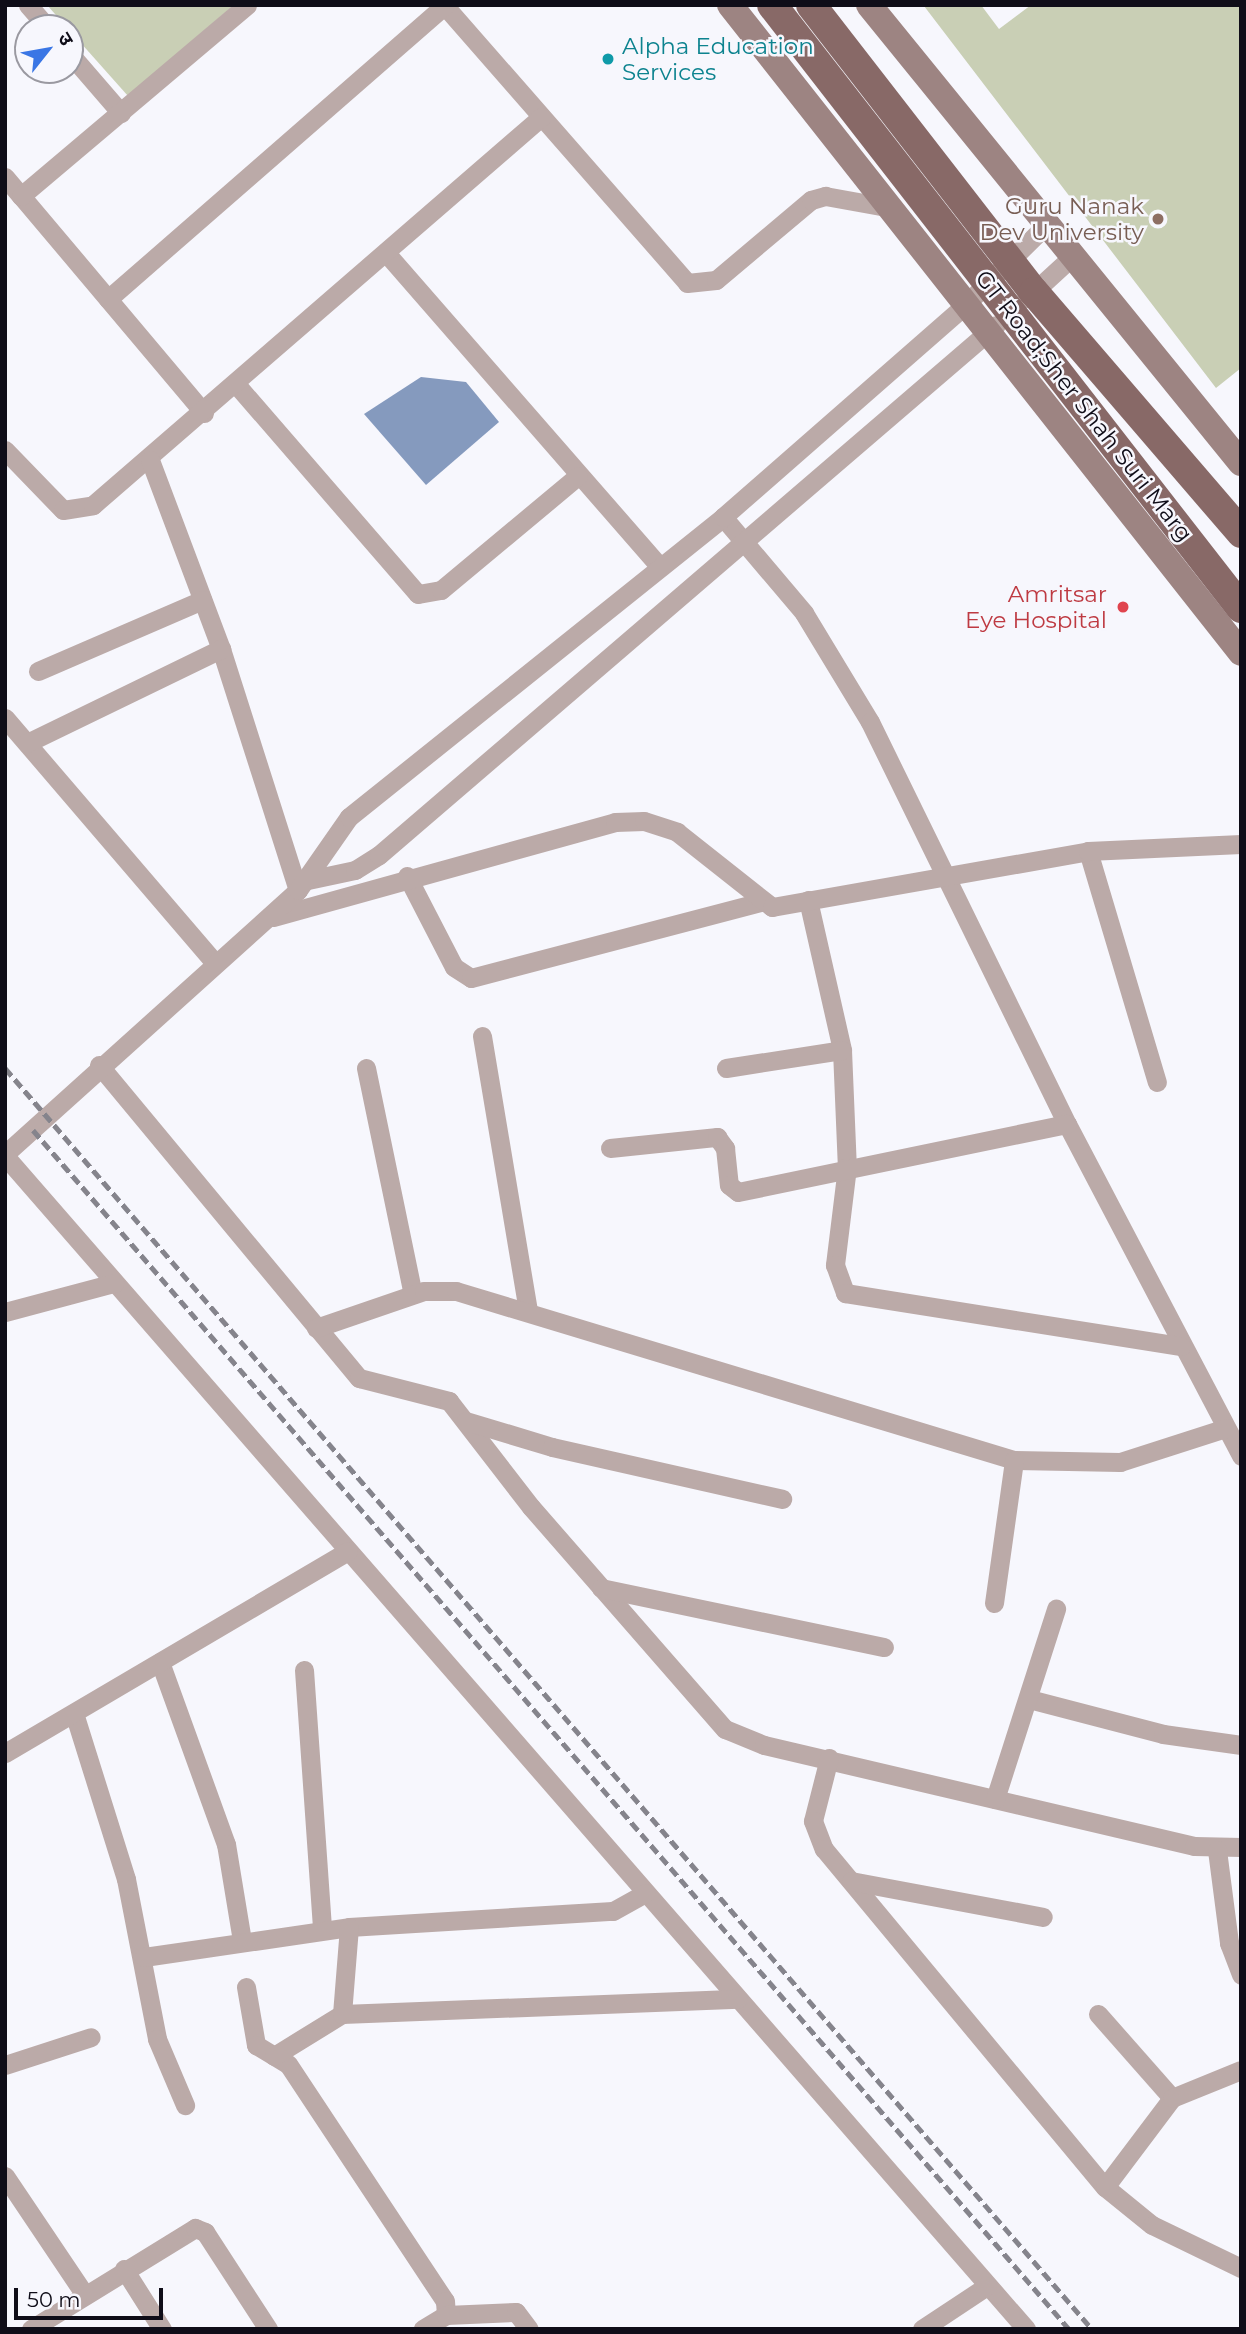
<!DOCTYPE html>
<html>
<head>
<meta charset="utf-8">
<style>
  body { margin:0 }
  #map { position:relative; width:1246px; height:2334px; overflow:hidden; background:#f7f7fd; font-family:Montserrat,"Noto Sans Devanagari",sans-serif }
  div>[style] { position:absolute }
  .green>* { inset:0; background:#c9cfb5 }
  .water>* { inset:0; background:#859abe }
  .minor>* { height:19px; margin:-9.5px; padding:0 9.5px; transform-origin:9.5px; border-radius:9.5px; background:#bbaaa8 }
  .secondary>* { height:26px; margin:-13px; padding:0 13px; transform-origin:13px; border-radius:13px; background:#9d8482 }
  .primary>* { height:30px; margin:-15px; padding:0 15px; transform-origin:15px; border-radius:15px; background:#886967 }
  .rail>* { height:5px; margin-top:-2.5px; transform-origin:0; background:repeating-linear-gradient(90deg,#85848c 0 10px,transparent 0 15px) }
  .dots>* { width:19px; height:19px; translate:-50% -50%; box-sizing:border-box; border:4px solid #f7f7fd; border-radius:50% }
  span { translate:-50% -50%; white-space:nowrap; text-align:center; line-height:1.15; -webkit-text-stroke:5px #f7f7fd; paint-order:stroke }
  .culture-label { font-size:23px; color:#0d838f }
  .left { translate:0 -50%; text-align:left }
  .education-label { font-size:23px; color:#785e54 }
  .right { translate:-100% -50%; text-align:right }
  .street-label { font-size:23px; color:#0f0d18 }
  .health-label { font-size:23px; color:#be3a42 }
  .frame { position:absolute; inset:0; border:7px solid #0f0d18; pointer-events:none }
  .north { position:absolute; left:14px; top:14px; width:70px; height:70px; box-sizing:border-box; background:#f7f7fd; border:2px solid #9a99a1; border-radius:50%; rotate:59deg; font-size:19px; font-weight:700; line-height:28px; text-align:center; color:#0f0d18 }
  .north::after { content:''; display:block; margin:auto; width:24px; height:32px; background:#3a76e5; clip-path:polygon(50% 0,100% 100%,50% 72%,0 100%) }
  .scale { position:absolute; left:14px; top:2288px; width:149px; height:32px; box-sizing:border-box; border:4px solid #0f0d18; border-top:0; padding-left:9px; font-size:21px; line-height:24px; white-space:nowrap; color:#0f0d18; -webkit-text-stroke:5px #f7f7fd; paint-order:stroke }
</style>
</head>
<body>
<div id="map">
  <div class="green">
    <div style="clip-path:polygon(47px 5px,234px 5px,128px 96px)"></div>
    <div style="clip-path:polygon(981px 5px,999px 29px,1031px 5px,1241px 5px,1241px 368px,1216px 388px,924px 6px)"></div>
  </div>
  <div class="water">
    <div style="clip-path:polygon(421px 377px,466px 382px,499px 422px,426px 485px,364px 414px)"></div>
  </div>
  <div class="minor">
    <div style="left:28px;top:5px;width:30px;rotate:49deg"></div>
    <div style="left:444px;top:5px;width:369px;rotate:48.8deg"></div>
    <div style="left:687px;top:283px;width:29px;rotate:-6deg"></div>
    <div style="left:716px;top:280px;width:124px;rotate:-40.1deg"></div>
    <div style="left:811px;top:200px;width:15px;rotate:-16deg"></div>
    <div style="left:825px;top:196px;width:62px;rotate:10.2deg"></div>
    <div style="left:70px;top:54px;width:78px;rotate:49.2deg"></div>
    <div style="left:5px;top:177px;width:25px;rotate:50deg"></div>
    <div style="left:387px;top:254px;width:414px;rotate:48.9deg"></div>
    <div style="left:1027px;top:298px;width:65px;rotate:-42.5deg"></div>
    <div style="left:108px;top:299px;width:446px;rotate:-41.1deg"></div>
    <div style="left:235px;top:383px;width:279px;rotate:49.1deg"></div>
    <div style="left:418px;top:594px;width:23px;rotate:-10deg"></div>
    <div style="left:441px;top:590px;width:178px;rotate:-39.8deg"></div>
    <div style="left:204px;top:413px;width:284px;rotate:-130.1deg"></div>
    <div style="left:21px;top:196px;width:296px;rotate:-40.2deg"></div>
    <div style="left:5px;top:450px;width:83px;rotate:46deg"></div>
    <div style="left:63px;top:510px;width:30px;rotate:-9deg"></div>
    <div style="left:93px;top:505px;width:593px;rotate:-40.89deg"></div>
    <div style="left:150px;top:460px;width:202px;rotate:69.4deg"></div>
    <div style="left:221px;top:649px;width:253px;rotate:72.3deg"></div>
    <div style="left:723px;top:517px;width:126px;rotate:49.8deg"></div>
    <div style="left:804px;top:613px;width:127px;rotate:58.8deg"></div>
    <div style="left:870px;top:722px;width:448px;rotate:63.9deg"></div>
    <div style="left:1067px;top:1124px;width:375px;rotate:62.3deg"></div>
    <div style="left:38px;top:671px;width:179px;rotate:-23.4deg"></div>
    <div style="left:5px;top:718px;width:321px;rotate:49.4deg"></div>
    <div style="left:27px;top:743px;width:216px;rotate:-25.9deg"></div>
    <div style="left:1088px;top:851px;width:241px;rotate:73.4deg"></div>
    <div style="left:407px;top:876px;width:102px;rotate:62.7deg"></div>
    <div style="left:454px;top:967px;width:20px;rotate:33deg"></div>
    <div style="left:471px;top:978px;width:299px;rotate:-14.7deg"></div>
    <div style="left:308px;top:880px;width:48px;rotate:-12deg"></div>
    <div style="left:355px;top:870px;width:28px;rotate:-32deg"></div>
    <div style="left:379px;top:855px;width:813px;rotate:-40.66deg"></div>
    <div style="left:808px;top:900px;width:154px;rotate:77.2deg"></div>
    <div style="left:842px;top:1050px;width:117px;rotate:87.6deg"></div>
    <div style="left:847px;top:1167px;width:99px;rotate:97deg"></div>
    <div style="left:835px;top:1265px;width:30px;rotate:70deg"></div>
    <div style="left:845px;top:1293px;width:340px;rotate:9deg"></div>
    <div style="left:273px;top:917px;width:355px;rotate:-15.5deg"></div>
    <div style="left:615px;top:822px;width:29px;rotate:-2deg"></div>
    <div style="left:644px;top:821px;width:35px;rotate:18deg"></div>
    <div style="left:677px;top:832px;width:121px;rotate:38.3deg"></div>
    <div style="left:772px;top:907px;width:321px;rotate:-10deg"></div>
    <div style="left:1088px;top:851px;width:153px;rotate:-2.6deg"></div>
    <div style="left:482px;top:1036px;width:278px;rotate:80.5deg"></div>
    <div style="left:99px;top:1065px;width:407px;rotate:50.3deg"></div>
    <div style="left:359px;top:1378px;width:93px;rotate:14.3deg"></div>
    <div style="left:449px;top:1401px;width:134px;rotate:52.3deg"></div>
    <div style="left:531px;top:1507px;width:295px;rotate:48.9deg"></div>
    <div style="left:725px;top:1729px;width:42px;rotate:22.3deg"></div>
    <div style="left:764px;top:1745px;width:442px;rotate:13.2deg"></div>
    <div style="left:1194px;top:1846px;width:47px;rotate:1.2deg"></div>
    <div style="left:366px;top:1068px;width:231px;rotate:78.3deg"></div>
    <div style="left:726px;top:1068px;width:117px;rotate:-8.8deg"></div>
    <div style="left:610px;top:1148px;width:108px;rotate:-5.9deg"></div>
    <div style="left:717px;top:1137px;width:14px;rotate:54deg"></div>
    <div style="left:725px;top:1148px;width:37px;rotate:84deg"></div>
    <div style="left:729px;top:1185px;width:11px;rotate:38deg"></div>
    <div style="left:738px;top:1192px;width:336px;rotate:-11.7deg"></div>
    <div style="left:5px;top:1154px;width:394px;rotate:-42deg"></div>
    <div style="left:298px;top:890px;width:89px;rotate:-55.1deg"></div>
    <div style="left:349px;top:817px;width:479px;rotate:-38.7deg"></div>
    <div style="left:723px;top:517px;width:319px;rotate:-41.2deg"></div>
    <div style="left:963px;top:307px;width:121px;rotate:-44.7deg"></div>
    <div style="left:5px;top:1156px;width:1555px;rotate:48.96deg"></div>
    <div style="left:5px;top:1312px;width:113px;rotate:-14.9deg"></div>
    <div style="left:316px;top:1328px;width:114px;rotate:-18.9deg"></div>
    <div style="left:424px;top:1291px;width:32px"></div>
    <div style="left:456px;top:1291px;width:583px;rotate:16.85deg"></div>
    <div style="left:1014px;top:1460px;width:106px;rotate:1.1deg"></div>
    <div style="left:1120px;top:1462px;width:111px;rotate:-17.8deg"></div>
    <div style="left:466px;top:1421px;width:90px;rotate:16.8deg"></div>
    <div style="left:552px;top:1447px;width:236px;rotate:12.7deg"></div>
    <div style="left:601px;top:1588px;width:289px;rotate:11.8deg"></div>
    <div style="left:994px;top:1603px;width:144px;rotate:-82deg"></div>
    <div style="left:160px;top:1662px;width:194px;rotate:70.1deg"></div>
    <div style="left:226px;top:1844px;width:98px;rotate:80.6deg"></div>
    <div style="left:304px;top:1670px;width:260px;rotate:86deg"></div>
    <div style="left:1029px;top:1699px;width:138px;rotate:14.6deg"></div>
    <div style="left:1163px;top:1734px;width:79px;rotate:8deg"></div>
    <div style="left:74px;top:1713px;width:174px;rotate:72.6deg"></div>
    <div style="left:126px;top:1879px;width:163px;rotate:79deg"></div>
    <div style="left:157px;top:2039px;width:72px;rotate:67deg"></div>
    <div style="left:5px;top:1753px;width:398px;rotate:-30.5deg"></div>
    <div style="left:829px;top:1758px;width:65px;rotate:104.3deg"></div>
    <div style="left:813px;top:1821px;width:30px;rotate:69deg"></div>
    <div style="left:824px;top:1849px;width:440px;rotate:50.3deg"></div>
    <div style="left:1105px;top:2187px;width:60px;rotate:39deg"></div>
    <div style="left:1152px;top:2225px;width:99px;rotate:25.8deg"></div>
    <div style="left:995px;top:1799px;width:200px;rotate:-72.2deg"></div>
    <div style="left:1217px;top:1850px;width:94px;rotate:82.6deg"></div>
    <div style="left:1229px;top:1943px;width:34px;rotate:69deg"></div>
    <div style="left:851px;top:1881px;width:195px;rotate:10.6deg"></div>
    <div style="left:144px;top:1957px;width:207px;rotate:-8.3deg"></div>
    <div style="left:349px;top:1927px;width:264px;rotate:-3.5deg"></div>
    <div style="left:613px;top:1911px;width:37px;rotate:-29deg"></div>
    <div style="left:246px;top:1987px;width:59px;rotate:80.2deg"></div>
    <div style="left:256px;top:2045px;width:37px;rotate:31deg"></div>
    <div style="left:288px;top:2064px;width:284px;rotate:56.5deg"></div>
    <div style="left:445px;top:2301px;width:14px;rotate:86deg"></div>
    <div style="left:446px;top:2315px;width:27px;rotate:149deg"></div>
    <div style="left:342px;top:2014px;width:396px;rotate:-2.2deg"></div>
    <div style="left:1098px;top:2014px;width:112px;rotate:48.6deg"></div>
    <div style="left:274px;top:2056px;width:80px;rotate:-31.7deg"></div>
    <div style="left:342px;top:2014px;width:87px;rotate:-85.4deg"></div>
    <div style="left:5px;top:2065px;width:90px;rotate:-18deg"></div>
    <div style="left:5px;top:2176px;width:143px;rotate:56.1deg"></div>
    <div style="left:1105px;top:2187px;width:111px;rotate:-53deg"></div>
    <div style="left:1172px;top:2098px;width:74px;rotate:-22.1deg"></div>
    <div style="left:124px;top:2269px;width:71px;rotate:57.7deg"></div>
    <div style="left:446px;top:2315px;width:70px;rotate:-2.5deg"></div>
    <div style="left:516px;top:2312px;width:21px;rotate:53deg"></div>
    <div style="left:31px;top:2329px;width:193px;rotate:-31.6deg"></div>
    <div style="left:195px;top:2228px;width:11px;rotate:22deg"></div>
    <div style="left:205px;top:2232px;width:116px;rotate:57deg"></div>
    <div style="left:922px;top:2329px;width:78px;rotate:-33.5deg"></div>
  </div>
  <div class="secondary">
    <div style="left:730px;top:5px;width:825px;rotate:51.74deg"></div>
    <div style="left:869px;top:5px;width:590px;rotate:50.92deg"></div>
  </div>
  <div class="primary">
    <div style="left:772px;top:5px;width:764px;rotate:52.13deg"></div>
    <div style="left:811px;top:5px;width:363px;rotate:52.2deg"></div>
    <div style="left:1034px;top:292px;width:318px;rotate:49.3deg"></div>
  </div>
  <div class="rail">
    <div style="left:5px;top:1068px;width:1665px;rotate:49.24deg"></div>
    <div style="left:33px;top:1130px;width:1585px;rotate:49.17deg"></div>
  </div>
  <div class="dots">
    <div style="left:608px;top:59px;background:#0f9aa8"></div>
    <div style="left:1158px;top:219px;background:#8d6e63"></div>
    <div style="left:1123px;top:607px;background:#e0444e"></div>
  </div>
  <div class="culture-label">
    <span class="left" style="left:622px;top:59px">Alpha Education<br>Services</span>
  </div>
  <div class="education-label">
    <span class="right" style="left:1144px;top:219px">Guru Nanak<br>Dev University</span>
  </div>
  <div class="street-label">
    <span style="left:1084px;top:406px;rotate:52deg">GT Road;Sher Shah Suri Marg</span>
  </div>
  <div class="health-label">
    <span class="right" style="left:1107px;top:607px">Amritsar<br>Eye Hospital</span>
  </div>
  <div class="frame"></div>
  <div class="north">उ</div>
  <div class="scale">50 m</div>
</div>
</body>
</html>
